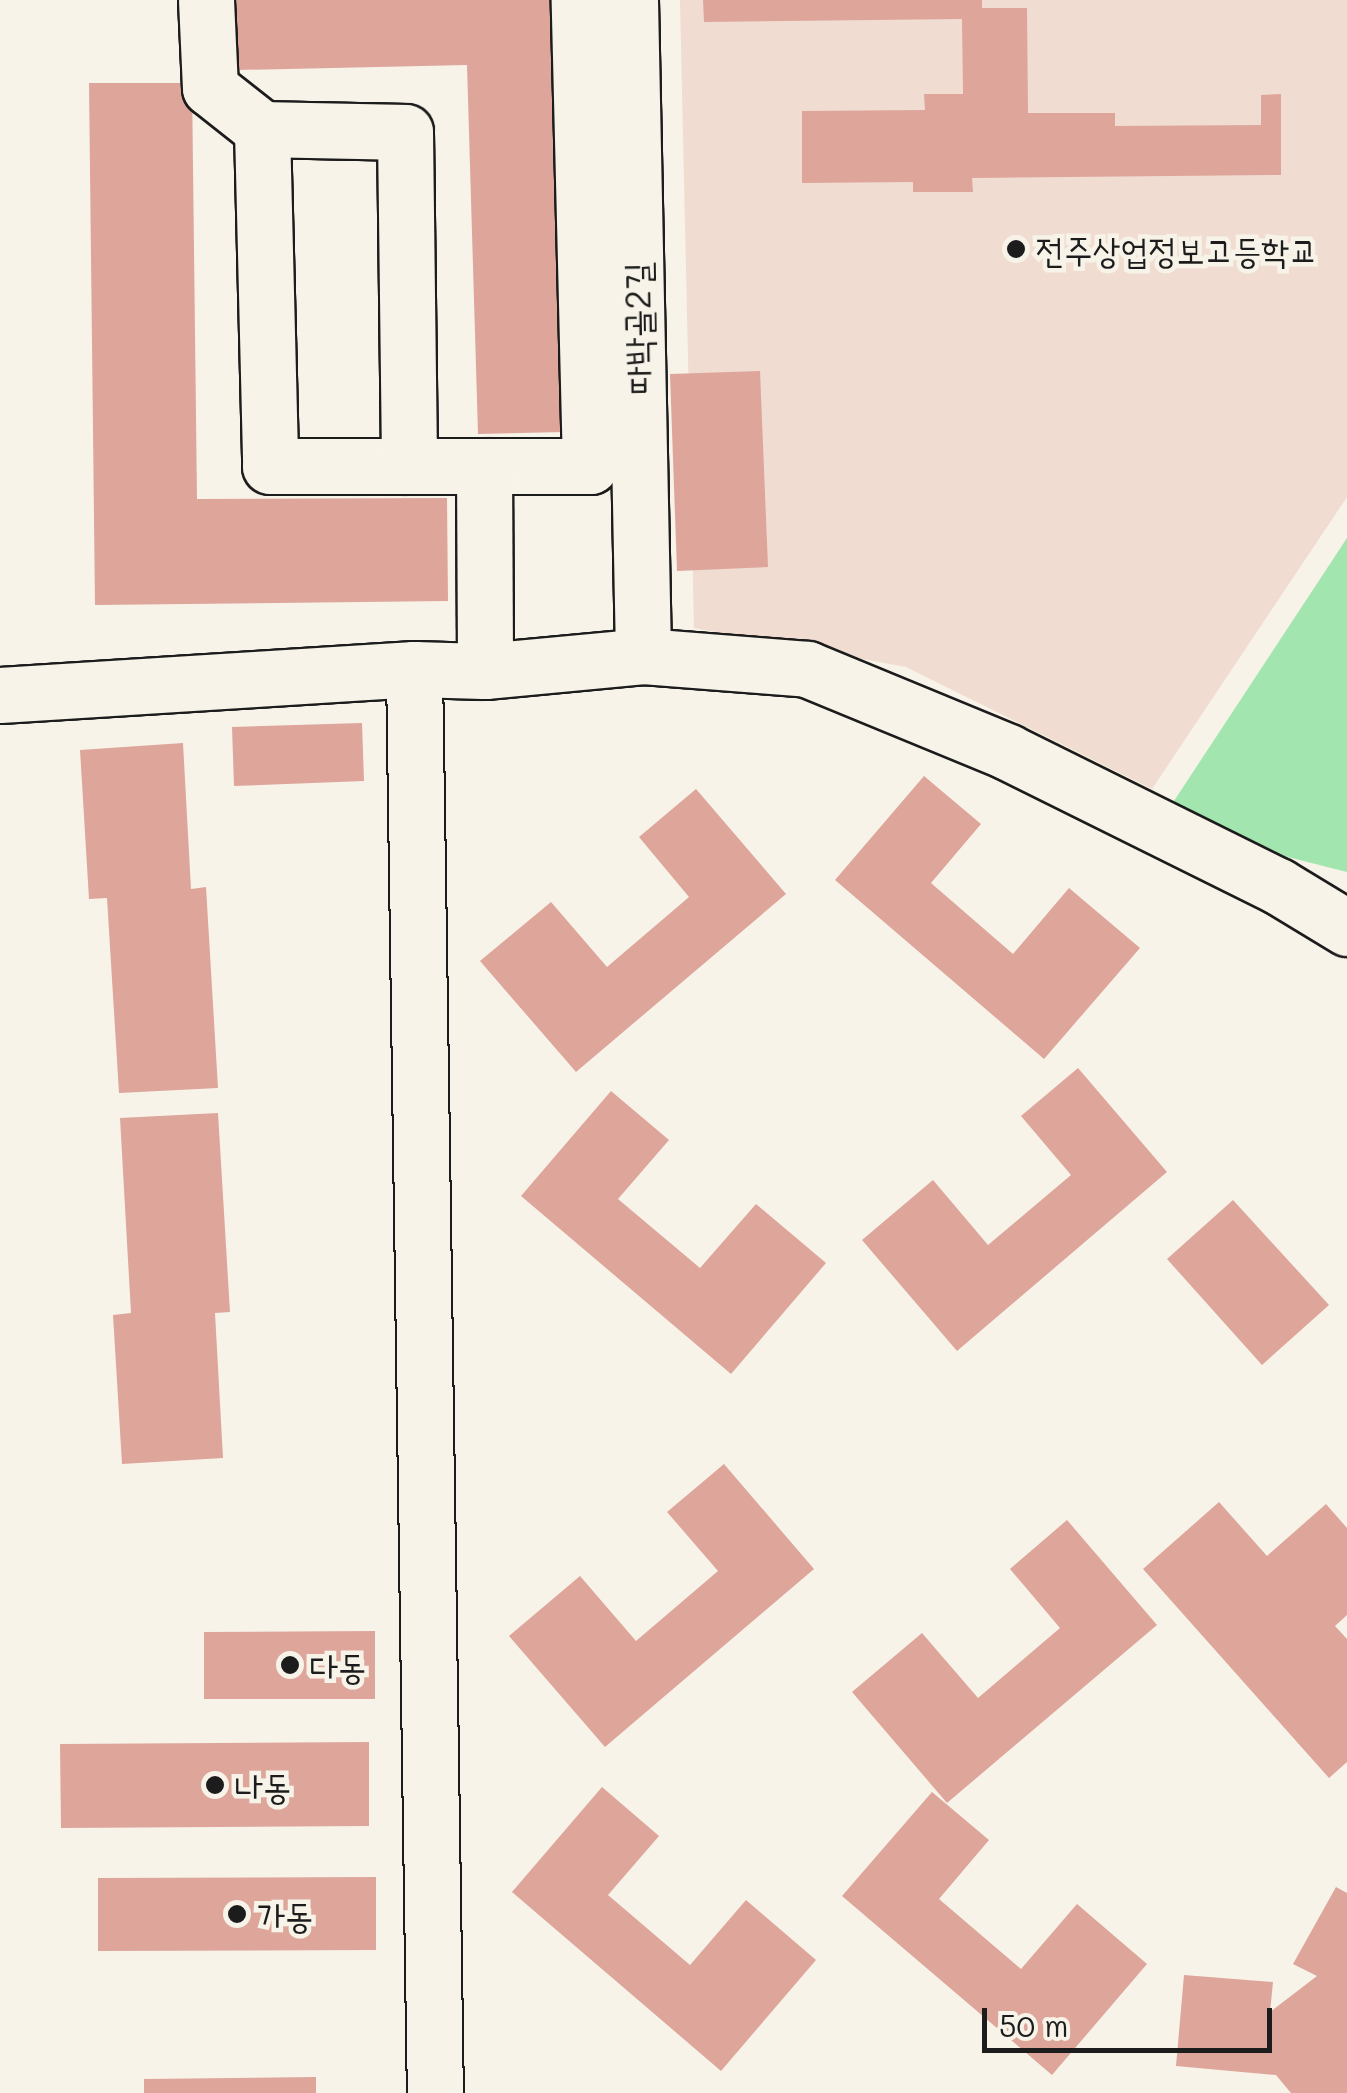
<!DOCTYPE html>
<html>
<head>
<meta charset="utf-8">
<style>
  body { margin:0 }
  #map { position:relative; width:1347px; height:2093px; overflow:hidden; background:#f7f3e8; font-family:Mali,"Poor Story",sans-serif }
  div>[style] { position:absolute }
  .built>* { inset:0; background:#f0dcd1 }
  .green>* { inset:0; background:#a3e5af }
  .building>* { inset:0; background:#dea59b }
  .roads { filter:drop-shadow(2px 0 #1c1c1c) drop-shadow(-2px 0 #1c1c1c) drop-shadow(0 2px #1c1c1c) drop-shadow(0 -2px #1c1c1c) }
  .minor>* { height:55px; margin:-27.5px; padding:0 27.5px; transform-origin:27.5px; border-radius:27.5px; background:#f7f3e8 }
  .dots>* { width:28px; height:28px; translate:-50% -50%; box-sizing:border-box; border:5px solid #f7f3e8; border-radius:50% }
  span { translate:-50% -50%; white-space:nowrap; text-align:center; line-height:1.15; -webkit-text-stroke:9px #f7f3e8; paint-order:stroke }
  .poi-label { font-size:35px; color:#1c1c1c }
  .left { translate:0 -50%; text-align:left }
  .street-label { font-size:35px; color:#1c1c1c }
  .scale { position:absolute; left:982px; top:2008px; width:290px; height:45px; box-sizing:border-box; border:5px solid #1c1c1c; border-top:0; padding-left:12px; font-size:30px; line-height:35px; white-space:nowrap; color:#1c1c1c; -webkit-text-stroke:8px #f7f3e8; paint-order:stroke }
</style>
</head>
<body>
<div id="map">
  <div class="built">
    <div style="clip-path:polygon(680px 0,1347px 0,1347px 497px,1152px 789px,906px 667px,694px 628px)"></div>
  </div>
  <div class="green">
    <div style="clip-path:polygon(1347px 538px,1347px 872px,1240px 845px,1170px 807px)"></div>
  </div>
  <div class="building">
    <div style="clip-path:polygon(235px 0,553px 0,565px 432px,478px 434px,467px 65px,237px 70px)"></div>
    <div style="clip-path:polygon(703px 0,982px 0,982px 8px,1027px 8px,1028px 113px,1115px 113px,1115px 126px,1261px 125px,1261px 95px,1281px 94px,1281px 175px,972px 178px,973px 192px,913px 192px,913px 182px,802px 183px,802px 111px,925px 110px,924px 94px,963px 94px,962px 19px,704px 22px)"></div>
    <div style="clip-path:polygon(89px 83px,192px 83px,197px 499px,447px 498px,448px 601px,95px 605px)"></div>
    <div style="clip-path:polygon(760px 371px,768px 567px,677px 571px,670px 374px)"></div>
    <div style="clip-path:polygon(362px 723px,364px 781px,234px 786px,232px 727px)"></div>
    <div style="clip-path:polygon(183px 743px,191px 889px,206px 887px,218px 1088px,119px 1093px,107px 898px,89px 899px,80px 750px)"></div>
    <div style="clip-path:polygon(924px 776px,981px 824px,931px 883px,1013px 954px,1069px 888px,1140px 948px,1044px 1059px,835px 880px)"></div>
    <div style="clip-path:polygon(696px 789px,786px 894px,576px 1072px,480px 961px,551px 902px,607px 967px,689px 897px,639px 837px)"></div>
    <div style="clip-path:polygon(1078px 1068px,1167px 1172px,957px 1351px,862px 1240px,933px 1180px,988px 1245px,1071px 1175px,1021px 1116px)"></div>
    <div style="clip-path:polygon(611px 1091px,669px 1140px,618px 1199px,700px 1268px,756px 1204px,826px 1263px,731px 1374px,521px 1196px)"></div>
    <div style="clip-path:polygon(218px 1113px,230px 1312px,215px 1313px,223px 1458px,122px 1464px,113px 1315px,131px 1313px,120px 1118px)"></div>
    <div style="clip-path:polygon(1233px 1200px,1329px 1305px,1262px 1365px,1167px 1259px)"></div>
    <div style="clip-path:polygon(724px 1464px,814px 1569px,605px 1747px,509px 1636px,580px 1576px,636px 1641px,718px 1571px,667px 1512px)"></div>
    <div style="clip-path:polygon(1219px 1502px,1267px 1556px,1326px 1504px,1347px 1528px,1347px 1615px,1335px 1626px,1347px 1639px,1347px 1762px,1329px 1778px,1143px 1569px)"></div>
    <div style="clip-path:polygon(1067px 1520px,1157px 1625px,947px 1803px,852px 1692px,922px 1633px,978px 1698px,1060px 1628px,1010px 1569px)"></div>
    <div style="clip-path:polygon(375px 1631px,375px 1699px,204px 1699px,204px 1632px)"></div>
    <div style="clip-path:polygon(369px 1742px,369px 1826px,61px 1828px,60px 1744px)"></div>
    <div style="clip-path:polygon(602px 1787px,659px 1836px,608px 1895px,690px 1965px,746px 1900px,816px 1960px,721px 2071px,512px 1892px)"></div>
    <div style="clip-path:polygon(932px 1792px,989px 1840px,939px 1899px,1021px 1969px,1077px 1904px,1147px 1964px,1052px 2075px,842px 1896px)"></div>
    <div style="clip-path:polygon(376px 1877px,376px 1950px,98px 1951px,98px 1878px)"></div>
    <div style="clip-path:polygon(1336px 1887px,1347px 1893px,1347px 2093px,1291px 2093px,1276px 2075px,1176px 2066px,1184px 1975px,1273px 1982px,1270px 2012px,1317px 1976px,1293px 1964px)"></div>
    <div style="clip-path:polygon(316px 2077px,316px 2093px,144px 2093px,144px 2079px)"></div>
  </div>
  <div class="roads">
    <div class="minor">
      <div style="left:206px;top:0;width:88px;rotate:87.4deg"></div>
      <div style="left:210px;top:88px;width:66px;rotate:38.3deg"></div>
      <div style="left:262px;top:129px;width:337px;rotate:88.6deg"></div>
      <div style="left:270px;top:466px;width:320px"></div>
      <div style="left:590px;top:466px;width:466px;rotate:-91.4deg"></div>
      <div style="left:630px;top:0;width:656px;rotate:88.86deg"></div>
      <div style="left:262px;top:129px;width:143px;rotate:1.2deg"></div>
      <div style="left:405px;top:132px;width:334px;rotate:89.3deg"></div>
      <div style="left:484px;top:466px;width:205px;rotate:89.7deg"></div>
      <div style="left:414px;top:669px;width:1424px;rotate:89.16deg"></div>
      <div style="left:0;top:695px;width:415px;rotate:-3.6deg"></div>
      <div style="left:414px;top:669px;width:71px;rotate:1.6deg"></div>
      <div style="left:485px;top:671px;width:159px;rotate:-5.4deg"></div>
      <div style="left:643px;top:656px;width:165px;rotate:4.5deg"></div>
      <div style="left:807px;top:669px;width:217px;rotate:22.4deg"></div>
      <div style="left:1008px;top:752px;width:301px;rotate:26.4deg"></div>
      <div style="left:1278px;top:886px;width:81px;rotate:31.3deg"></div>
    </div>
  </div>
  <div class="dots">
    <div style="left:1016px;top:249px;background:#1c1c1c"></div>
    <div style="left:290px;top:1665px;background:#1c1c1c"></div>
    <div style="left:215px;top:1785px;background:#1c1c1c"></div>
    <div style="left:237px;top:1914px;background:#1c1c1c"></div>
  </div>
  <div class="poi-label">
    <span class="left" style="left:1036px;top:249px">전주상업정보고등학교</span>
    <span class="left" style="left:310px;top:1665px">다동</span>
    <span class="left" style="left:235px;top:1785px">나동</span>
    <span class="left" style="left:257px;top:1914px">가동</span>
  </div>
  <div class="street-label">
    <span style="left:637px;top:328px;rotate:-91deg">따박골2길</span>
  </div>
  <div class="scale">50 m</div>
</div>
</body>
</html>
